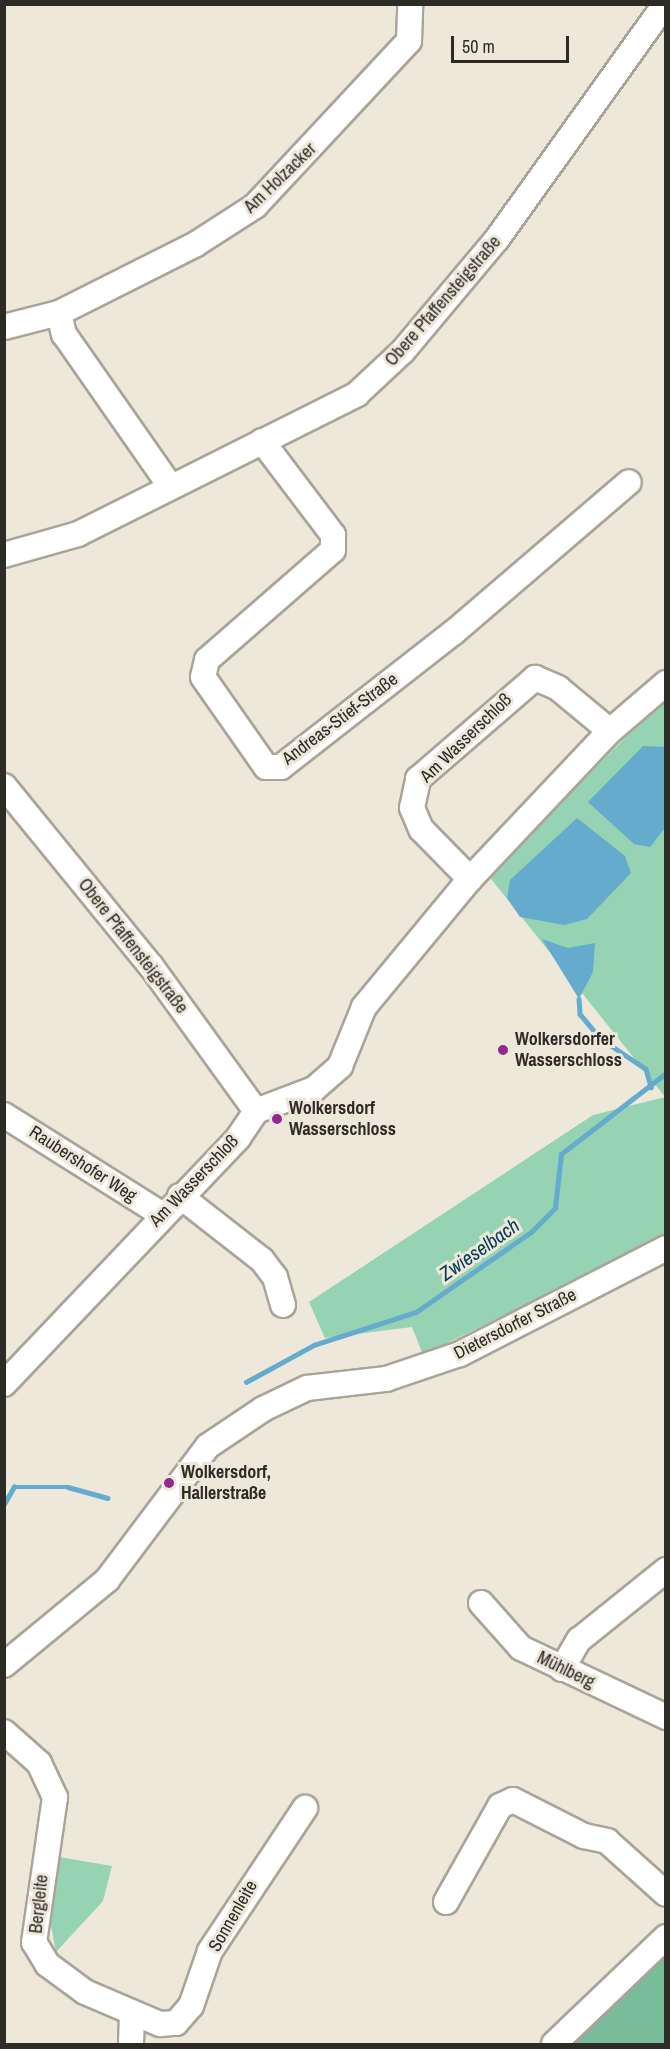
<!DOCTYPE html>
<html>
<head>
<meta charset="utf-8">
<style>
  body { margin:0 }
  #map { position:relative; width:670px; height:2049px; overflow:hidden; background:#eee8db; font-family:"Archivo Narrow",sans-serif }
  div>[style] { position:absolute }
  .green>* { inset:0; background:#95d3b3 }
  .forest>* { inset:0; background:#78bc9a }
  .water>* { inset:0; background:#65abcd }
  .stream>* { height:4.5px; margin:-2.25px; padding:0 2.25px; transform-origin:2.25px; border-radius:2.25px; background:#65abcd }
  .roads { filter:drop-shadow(2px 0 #aaa498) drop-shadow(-2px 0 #aaa498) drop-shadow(0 2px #aaa498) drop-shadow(0 -2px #aaa498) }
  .minor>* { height:24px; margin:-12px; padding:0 12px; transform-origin:12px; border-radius:12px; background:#fff }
  .dots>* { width:16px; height:16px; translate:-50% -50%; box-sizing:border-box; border:3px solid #eee8db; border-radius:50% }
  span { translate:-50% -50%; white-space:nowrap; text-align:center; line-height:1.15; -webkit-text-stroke:6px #eee8db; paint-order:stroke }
  .street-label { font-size:18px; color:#2d2b26 }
  .poi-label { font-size:18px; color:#2d2b26; font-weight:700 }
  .left { translate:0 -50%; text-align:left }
  .water-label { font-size:20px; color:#003d55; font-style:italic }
  .frame { position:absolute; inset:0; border:6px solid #2d2b26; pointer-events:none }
  .scale { position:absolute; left:451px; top:36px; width:118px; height:27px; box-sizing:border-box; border:3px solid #2d2b26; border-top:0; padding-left:8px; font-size:18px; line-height:21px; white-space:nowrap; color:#2d2b26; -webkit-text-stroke:4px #eee8db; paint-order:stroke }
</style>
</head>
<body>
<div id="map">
  <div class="green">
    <div style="clip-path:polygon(665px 698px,665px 1236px,423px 1355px,412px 1327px,325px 1338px,309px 1302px,593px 1115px,665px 1097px,488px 875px)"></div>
    <div style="clip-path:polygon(59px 1857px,112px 1866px,103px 1901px,56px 1952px,49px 1915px)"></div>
  </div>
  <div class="forest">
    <div style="clip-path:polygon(665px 1943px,665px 2044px,564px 2044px)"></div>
  </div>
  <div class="water">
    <div style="clip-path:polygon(643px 746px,665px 747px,665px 828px,650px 847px,634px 844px,588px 802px)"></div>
    <div style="clip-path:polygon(577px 818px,625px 856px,631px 873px,587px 919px,564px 925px,520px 917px,507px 898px,510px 880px)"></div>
    <div style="clip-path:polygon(542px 939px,568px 948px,595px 943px,593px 972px,579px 999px)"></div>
  </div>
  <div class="stream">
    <div style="left:579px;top:999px;width:15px;rotate:86deg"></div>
    <div style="left:580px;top:1014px;width:31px;rotate:50deg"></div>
    <div style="left:600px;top:1038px;width:55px;rotate:34deg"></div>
    <div style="left:646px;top:1069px;width:19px;rotate:74deg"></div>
    <div style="left:246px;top:1382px;width:77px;rotate:-28.6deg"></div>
    <div style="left:314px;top:1345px;width:107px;rotate:-17.9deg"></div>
    <div style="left:416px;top:1312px;width:140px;rotate:-34.8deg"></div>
    <div style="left:531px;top:1232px;width:34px;rotate:-45deg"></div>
    <div style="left:555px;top:1208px;width:54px;rotate:-83.7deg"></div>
    <div style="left:561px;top:1154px;width:133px;rotate:-37.6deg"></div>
    <div style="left:4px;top:1504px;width:20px;rotate:-60deg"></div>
    <div style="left:14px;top:1487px;width:54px"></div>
    <div style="left:68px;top:1487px;width:41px;rotate:15.4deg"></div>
  </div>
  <div class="roads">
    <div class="minor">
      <div style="left:59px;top:313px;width:22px;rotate:77deg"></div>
      <div style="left:64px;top:334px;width:185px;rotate:55.1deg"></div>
      <div style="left:4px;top:327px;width:57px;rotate:-14.3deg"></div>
      <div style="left:59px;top:313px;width:153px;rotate:-26.7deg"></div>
      <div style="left:196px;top:244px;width:70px;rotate:-32.8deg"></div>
      <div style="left:255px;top:206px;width:226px;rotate:-47deg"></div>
      <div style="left:409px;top:41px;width:37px;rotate:-88deg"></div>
      <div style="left:262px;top:441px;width:118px;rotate:52.9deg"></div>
      <div style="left:333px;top:535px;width:15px;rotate:90deg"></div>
      <div style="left:333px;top:550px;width:167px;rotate:138.9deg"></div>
      <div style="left:207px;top:660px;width:17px;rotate:103deg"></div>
      <div style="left:203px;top:677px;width:110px;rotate:55deg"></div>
      <div style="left:266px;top:767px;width:15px"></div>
      <div style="left:281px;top:767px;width:219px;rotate:-38deg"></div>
      <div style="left:454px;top:632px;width:230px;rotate:-40.6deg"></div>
      <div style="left:4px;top:555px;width:77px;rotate:-15.8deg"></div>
      <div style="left:78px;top:534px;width:312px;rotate:-26.6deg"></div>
      <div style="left:357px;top:394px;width:63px;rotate:-43.1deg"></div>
      <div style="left:403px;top:351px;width:146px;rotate:-50deg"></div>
      <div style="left:497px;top:239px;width:289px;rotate:-54.4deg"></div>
      <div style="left:4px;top:786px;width:232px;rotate:50.8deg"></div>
      <div style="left:151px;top:966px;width:179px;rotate:54.1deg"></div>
      <div style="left:470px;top:879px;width:70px;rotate:-134.4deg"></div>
      <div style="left:421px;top:829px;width:23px;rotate:-113deg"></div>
      <div style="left:412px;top:808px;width:30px;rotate:-78deg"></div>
      <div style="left:418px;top:779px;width:155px;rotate:-40.8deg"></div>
      <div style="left:535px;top:678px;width:25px;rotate:23deg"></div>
      <div style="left:558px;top:688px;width:67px;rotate:39.6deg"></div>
      <div style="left:4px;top:1115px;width:186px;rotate:32.2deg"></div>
      <div style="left:180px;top:1196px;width:104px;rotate:38deg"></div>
      <div style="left:262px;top:1260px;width:21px;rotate:53deg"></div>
      <div style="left:275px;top:1277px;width:29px;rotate:74deg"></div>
      <div style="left:4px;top:1384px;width:340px;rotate:-46.4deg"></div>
      <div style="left:238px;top:1138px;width:32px;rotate:-56deg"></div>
      <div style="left:256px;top:1111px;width:62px;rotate:-20.8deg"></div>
      <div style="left:314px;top:1089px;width:35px;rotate:-41deg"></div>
      <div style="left:340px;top:1066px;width:64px;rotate:-67.9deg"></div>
      <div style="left:364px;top:1007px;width:166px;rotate:-50.4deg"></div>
      <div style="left:470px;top:879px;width:204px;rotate:-46.6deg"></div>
      <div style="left:610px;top:731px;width:74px;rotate:-40.6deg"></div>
      <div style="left:481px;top:1603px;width:60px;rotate:48.4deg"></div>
      <div style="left:521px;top:1648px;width:161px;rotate:25.4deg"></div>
      <div style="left:4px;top:1665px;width:134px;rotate:-39.5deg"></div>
      <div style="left:107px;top:1580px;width:168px;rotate:-53deg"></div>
      <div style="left:208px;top:1446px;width:66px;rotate:-33.9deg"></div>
      <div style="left:263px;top:1409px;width:49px;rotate:-25.5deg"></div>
      <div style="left:307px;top:1388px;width:80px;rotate:-6.5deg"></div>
      <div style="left:386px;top:1379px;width:78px;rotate:-18.7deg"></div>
      <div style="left:460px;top:1354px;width:232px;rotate:-27.2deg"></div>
      <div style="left:562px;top:1669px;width:34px;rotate:-60deg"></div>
      <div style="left:579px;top:1640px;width:112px;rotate:-38.8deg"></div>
      <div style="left:4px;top:1732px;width:47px;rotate:41.5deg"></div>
      <div style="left:39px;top:1763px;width:38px;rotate:65deg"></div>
      <div style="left:55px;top:1797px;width:147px;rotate:98.2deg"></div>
      <div style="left:34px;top:1942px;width:26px;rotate:59deg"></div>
      <div style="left:47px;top:1964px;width:47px;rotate:36.4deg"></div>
      <div style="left:85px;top:1992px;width:82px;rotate:23.1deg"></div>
      <div style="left:160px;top:2024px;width:16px;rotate:-4deg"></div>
      <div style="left:176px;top:2023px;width:23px;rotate:-49deg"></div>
      <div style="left:191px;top:2006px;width:58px;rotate:-70.9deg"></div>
      <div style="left:210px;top:1951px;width:172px;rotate:-56.4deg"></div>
      <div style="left:446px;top:1902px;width:110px;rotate:-60.6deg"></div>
      <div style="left:500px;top:1806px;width:14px;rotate:-25deg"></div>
      <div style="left:513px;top:1800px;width:80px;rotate:26.9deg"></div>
      <div style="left:584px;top:1836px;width:24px;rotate:12deg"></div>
      <div style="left:607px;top:1841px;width:79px;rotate:41.9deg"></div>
      <div style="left:131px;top:2044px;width:28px;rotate:-88deg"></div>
      <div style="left:554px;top:2044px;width:155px;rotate:-43.7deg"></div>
    </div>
  </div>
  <div class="dots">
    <div style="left:503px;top:1050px;background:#94298c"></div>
    <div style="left:277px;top:1119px;background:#94298c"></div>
    <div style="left:169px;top:1483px;background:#94298c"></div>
  </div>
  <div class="street-label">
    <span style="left:280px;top:178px;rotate:-44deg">Am Holzacker</span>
    <span style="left:443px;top:301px;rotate:-49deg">Obere Pfaffensteigstraße</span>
    <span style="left:340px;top:719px;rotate:-37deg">Andreas-Stief-Straße</span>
    <span style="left:466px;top:738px;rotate:-44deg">Am Wasserschloß</span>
    <span style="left:133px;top:946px;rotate:52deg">Obere Pfaffensteigstraße</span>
    <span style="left:83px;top:1164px;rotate:33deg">Raubershofer Weg</span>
    <span style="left:194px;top:1181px;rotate:-46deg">Am Wasserschloß</span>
    <span style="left:515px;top:1324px;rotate:-27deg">Dietersdorfer Straße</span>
    <span style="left:566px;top:1670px;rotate:26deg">Mühlberg</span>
    <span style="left:39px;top:1904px;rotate:-84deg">Bergleite</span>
    <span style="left:233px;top:1916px;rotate:-60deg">Sonnenleite</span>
  </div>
  <div class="poi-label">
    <span class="left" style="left:515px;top:1050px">Wolkersdorfer<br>Wasserschloss</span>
    <span class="left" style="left:289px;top:1119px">Wolkersdorf<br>Wasserschloss</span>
    <span class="left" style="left:181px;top:1483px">Wolkersdorf,<br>Hallerstraße</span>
  </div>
  <div class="water-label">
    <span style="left:479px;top:1249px;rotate:-35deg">Zwieselbach</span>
  </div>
  <div class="frame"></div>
  <div class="scale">50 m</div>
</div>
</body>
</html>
